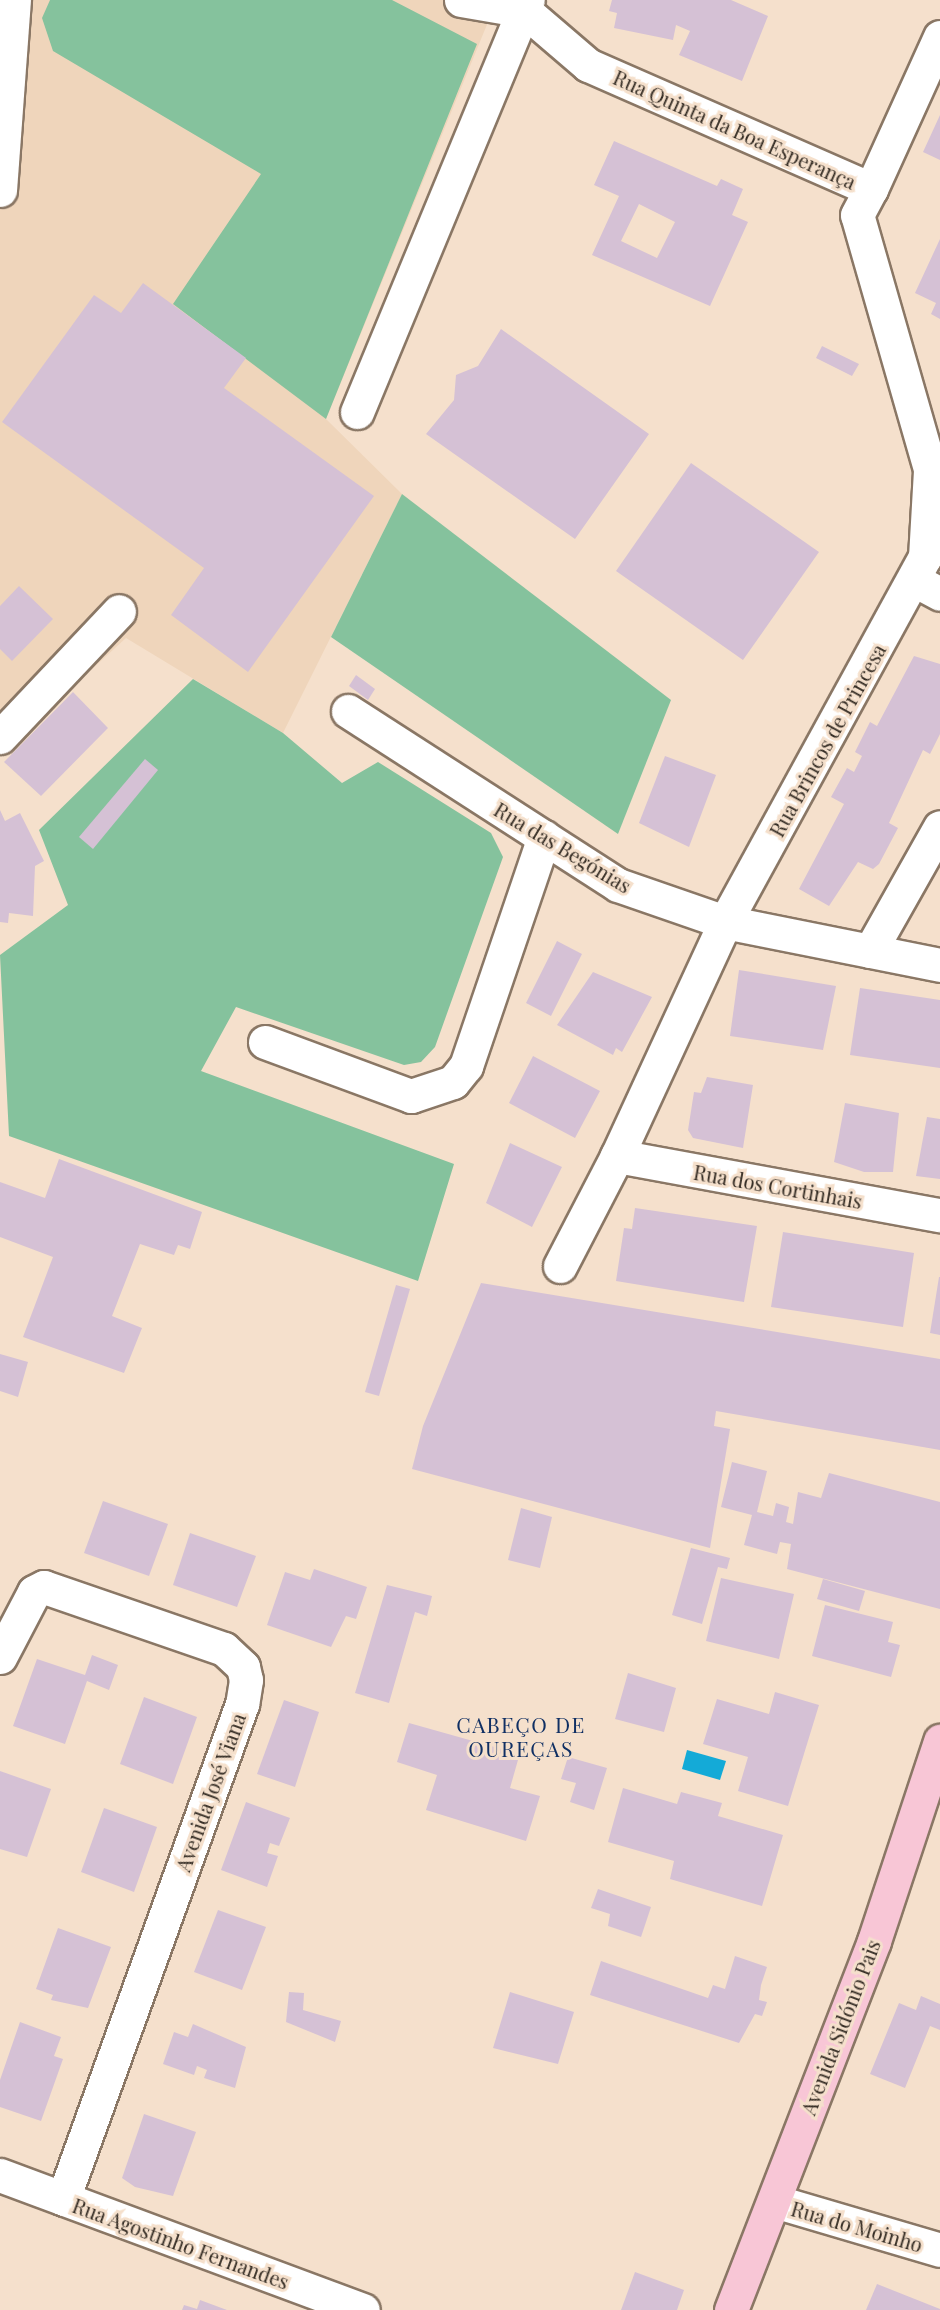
<!DOCTYPE html>
<html>
<head>
<meta charset="utf-8">
<style>
  body { margin:0 }
  #map { position:relative; width:940px; height:2310px; overflow:hidden; background:#f5e0cc; font-family:"Playfair Display",serif }
  div>[style] { position:absolute }
  .built>* { inset:0; background:#efd5bb }
  .green>* { inset:0; background:#85c29d }
  .water>* { inset:0; background:#14aad7 }
  .building>* { inset:0; background:#d5c1d5 }
  .roads { filter:drop-shadow(2px 0 #8a7765) drop-shadow(-2px 0 #8a7765) drop-shadow(0 2px #8a7765) drop-shadow(0 -2px #8a7765) }
  .minor>* { height:33px; margin:-16.5px; padding:0 16.5px; transform-origin:16.5px; border-radius:16.5px; background:#fff }
  .major>* { height:33px; margin:-16.5px; padding:0 16.5px; transform-origin:16.5px; border-radius:16.5px; background:#f8c6d6 }
  span { translate:-50% -50%; white-space:nowrap; text-align:center; line-height:1.15; -webkit-text-stroke:6px #f5e0cc; paint-order:stroke }
  .street-label { font-size:20px; color:#332b23 }
  .neighbourhood-label { font-size:21px; color:#102f63; letter-spacing:1.5px }
</style>
</head>
<body>
<div id="map">
  <div class="built">
    <div style="clip-path:polygon(0 0,497px 0,326px 419px,402px 494px,283px 733px,126px 638px,0 753px)"></div>
  </div>
  <div class="green">
    <div style="clip-path:polygon(50px 0,392px 0,477px 44px,326px 419px,173px 304px,261px 174px,53px 51px,42px 18px)"></div>
    <div style="clip-path:polygon(402px 494px,671px 700px,618px 834px,331px 637px)"></div>
    <div style="clip-path:polygon(193px 679px,283px 733px,342px 783px,378px 762px,491px 833px,503px 857px,435px 1047px,421px 1062px,404px 1065px,236px 1007px,201px 1071px,454px 1164px,418px 1281px,9px 1136px,0 955px,68px 905px,39px 830px)"></div>
  </div>
  <div class="water">
    <div style="clip-path:polygon(687px 1750px,726px 1761px,720px 1780px,682px 1769px)"></div>
  </div>
  <div class="building">
    <div style="clip-path:polygon(612px 0,731px 0,768px 16px,742px 81px,679px 55px,690px 31px,676px 25px,673px 40px,614px 28px,617px 13px,609px 11px)"></div>
    <div style="clip-path:polygon(940px 115px,940px 160px,923px 152px)"></div>
    <div style="clip-path:polygon(evenodd,614px 141px,717px 186px,721px 179px,743px 189px,732px 215px,748px 222px,710px 306px,592px 255px,619px 196px,594px 185px,614px 141px,639px 204px,675px 222px,657px 258px,621px 241px,639px 204px)"></div>
    <div style="clip-path:polygon(940px 239px,940px 319px,931px 314px,936px 303px,915px 293px)"></div>
    <div style="clip-path:polygon(143px 283px,246px 358px,224px 388px,374px 496px,248px 672px,171px 615px,204px 568px,2px 422px,94px 295px,121px 313px)"></div>
    <div style="clip-path:polygon(501px 329px,649px 434px,575px 539px,426px 434px,454px 400px,456px 375px,478px 366px)"></div>
    <div style="clip-path:polygon(822px 346px,859px 364px,852px 376px,816px 358px)"></div>
    <div style="clip-path:polygon(691px 463px,819px 552px,743px 660px,616px 571px)"></div>
    <div style="clip-path:polygon(19px 586px,53px 619px,12px 661px,0 649px,0 606px)"></div>
    <div style="clip-path:polygon(914px 656px,940px 664px,940px 734px,930px 754px,923px 750px,889px 823px,898px 828px,879px 864px,873px 869px,858px 862px,829px 906px,799px 889px,844px 804px,831px 797px,847px 768px,854px 772px,862px 756px,855px 752px,870px 722px,877px 726px)"></div>
    <div style="clip-path:polygon(356px 675px,375px 689px,368px 700px,349px 686px)"></div>
    <div style="clip-path:polygon(73px 692px,108px 728px,41px 796px,4px 762px)"></div>
    <div style="clip-path:polygon(665px 756px,716px 775px,689px 847px,639px 823px)"></div>
    <div style="clip-path:polygon(145px 759px,158px 770px,93px 849px,79px 837px)"></div>
    <div style="clip-path:polygon(0 810px,5px 821px,20px 813px,44px 861px,35px 866px,33px 916px,9px 913px,8px 923px,0 922px)"></div>
    <div style="clip-path:polygon(557px 941px,582px 954px,551px 1016px,526px 1003px)"></div>
    <div style="clip-path:polygon(739px 970px,836px 986px,823px 1050px,730px 1036px)"></div>
    <div style="clip-path:polygon(593px 972px,652px 997px,622px 1052px,616px 1048px,613px 1055px,557px 1025px)"></div>
    <div style="clip-path:polygon(860px 988px,940px 1000px,940px 1068px,850px 1055px)"></div>
    <div style="clip-path:polygon(533px 1056px,600px 1091px,575px 1138px,509px 1103px)"></div>
    <div style="clip-path:polygon(707px 1077px,753px 1085px,743px 1148px,693px 1138px,688px 1130px,694px 1092px,701px 1093px)"></div>
    <div style="clip-path:polygon(845px 1103px,899px 1113px,893px 1172px,864px 1172px,834px 1162px)"></div>
    <div style="clip-path:polygon(927px 1117px,940px 1119px,940px 1179px,916px 1176px)"></div>
    <div style="clip-path:polygon(510px 1143px,562px 1167px,532px 1227px,486px 1203px)"></div>
    <div style="clip-path:polygon(59px 1159px,202px 1212px,190px 1249px,178px 1245px,174px 1255px,140px 1244px,112px 1316px,142px 1328px,124px 1373px,23px 1337px,53px 1257px,0 1237px,0 1182px,45px 1198px)"></div>
    <div style="clip-path:polygon(635px 1208px,757px 1226px,744px 1302px,616px 1281px,624px 1228px,632px 1229px)"></div>
    <div style="clip-path:polygon(783px 1232px,914px 1253px,903px 1327px,771px 1307px)"></div>
    <div style="clip-path:polygon(939px 1277px,940px 1277px,940px 1335px,930px 1333px)"></div>
    <div style="clip-path:polygon(481px 1283px,940px 1359px,940px 1450px,716px 1411px,714px 1426px,730px 1429px,710px 1548px,412px 1469px,423px 1426px)"></div>
    <div style="clip-path:polygon(396px 1285px,410px 1289px,379px 1396px,365px 1392px)"></div>
    <div style="clip-path:polygon(0 1354px,28px 1362px,18px 1397px,0 1391px)"></div>
    <div style="clip-path:polygon(732px 1462px,767px 1471px,757px 1512px,773px 1516px,776px 1503px,789px 1507px,786px 1522px,793px 1524px,798px 1492px,821px 1498px,829px 1473px,940px 1502px,940px 1609px,787px 1569px,791px 1544px,780px 1542px,777px 1554px,744px 1545px,752px 1515px,721px 1507px)"></div>
    <div style="clip-path:polygon(103px 1501px,168px 1524px,149px 1576px,84px 1553px)"></div>
    <div style="clip-path:polygon(521px 1508px,552px 1517px,540px 1568px,508px 1560px)"></div>
    <div style="clip-path:polygon(190px 1533px,256px 1556px,237px 1607px,173px 1585px)"></div>
    <div style="clip-path:polygon(691px 1548px,730px 1558px,727px 1569px,718px 1567px,702px 1624px,672px 1615px)"></div>
    <div style="clip-path:polygon(314px 1569px,367px 1587px,356px 1619px,346px 1616px,331px 1647px,267px 1625px,285px 1572px,310px 1580px)"></div>
    <div style="clip-path:polygon(721px 1578px,794px 1594px,779px 1659px,706px 1641px)"></div>
    <div style="clip-path:polygon(823px 1579px,865px 1591px,859px 1611px,817px 1599px)"></div>
    <div style="clip-path:polygon(387px 1585px,432px 1596px,427px 1616px,415px 1612px,389px 1703px,355px 1693px)"></div>
    <div style="clip-path:polygon(825px 1605px,893px 1622px,888px 1642px,900px 1645px,891px 1677px,812px 1656px)"></div>
    <div style="clip-path:polygon(92px 1655px,118px 1665px,109px 1690px,87px 1681px,65px 1744px,13px 1726px,37px 1659px,85px 1675px)"></div>
    <div style="clip-path:polygon(628px 1673px,676px 1688px,664px 1732px,615px 1719px)"></div>
    <div style="clip-path:polygon(775px 1692px,819px 1705px,788px 1806px,738px 1791px,748px 1757px,703px 1744px,717px 1699px,769px 1714px)"></div>
    <div style="clip-path:polygon(144px 1697px,197px 1717px,173px 1784px,120px 1764px)"></div>
    <div style="clip-path:polygon(284px 1700px,319px 1712px,295px 1787px,257px 1774px)"></div>
    <div style="clip-path:polygon(409px 1723px,505px 1750px,503px 1757px,518px 1760px,510px 1788px,540px 1796px,526px 1841px,426px 1810px,437px 1775px,397px 1762px)"></div>
    <div style="clip-path:polygon(568px 1757px,607px 1768px,594px 1810px,570px 1802px,576px 1783px,561px 1779px)"></div>
    <div style="clip-path:polygon(0 1771px,51px 1789px,27px 1857px,0 1849px)"></div>
    <div style="clip-path:polygon(623px 1788px,677px 1804px,681px 1792px,722px 1803px,718px 1816px,783px 1835px,762px 1906px,670px 1879px,674px 1861px,608px 1842px)"></div>
    <div style="clip-path:polygon(246px 1802px,290px 1818px,279px 1846px,270px 1843px,267px 1853px,278px 1856px,267px 1887px,221px 1870px)"></div>
    <div style="clip-path:polygon(104px 1808px,157px 1827px,134px 1892px,81px 1872px)"></div>
    <div style="clip-path:polygon(598px 1889px,651px 1907px,641px 1937px,608px 1926px,610px 1914px,591px 1908px)"></div>
    <div style="clip-path:polygon(218px 1910px,266px 1927px,242px 1990px,194px 1972px)"></div>
    <div style="clip-path:polygon(58px 1928px,111px 1947px,88px 2008px,51px 2000px,53px 1995px,36px 1989px)"></div>
    <div style="clip-path:polygon(735px 1956px,767px 1967px,761px 1985px,759px 2000px,767px 2002px,762px 2016px,755px 2014px,739px 2043px,590px 1995px,601px 1961px,708px 1998px,713px 1985px,725px 1989px)"></div>
    <div style="clip-path:polygon(289px 1992px,304px 1993px,303px 2010px,341px 2021px,335px 2042px,286px 2022px)"></div>
    <div style="clip-path:polygon(510px 1992px,574px 2012px,558px 2064px,493px 2048px)"></div>
    <div style="clip-path:polygon(921px 1996px,940px 2004px,940px 2030px,930px 2026px,905px 2088px,870px 2074px,899px 2003px,916px 2010px)"></div>
    <div style="clip-path:polygon(20px 2022px,61px 2037px,54px 2056px,63px 2059px,41px 2121px,0 2107px,0 2080px)"></div>
    <div style="clip-path:polygon(193px 2024px,246px 2047px,235px 2088px,204px 2078px,207px 2070px,197px 2066px,194px 2075px,163px 2064px,174px 2032px,188px 2037px)"></div>
    <div style="clip-path:polygon(144px 2114px,196px 2132px,173px 2196px,135px 2187px,122px 2178px)"></div>
    <div style="clip-path:polygon(635px 2272px,684px 2290px,677px 2310px,621px 2310px)"></div>
    <div style="clip-path:polygon(877px 2284px,940px 2309px,940px 2310px,866px 2310px)"></div>
    <div style="clip-path:polygon(200px 2300px,227px 2310px,182px 2310px,184px 2305px,197px 2309px)"></div>
  </div>
  <div class="roads">
    <div class="minor">
      <div style="left:461px;top:0;width:65px;rotate:9.8deg"></div>
      <div style="left:525px;top:11px;width:83px;rotate:40.6deg"></div>
      <div style="left:588px;top:65px;width:309px;rotate:23.7deg"></div>
      <div style="left:871px;top:189px;width:167px;rotate:-65.6deg"></div>
      <div style="left:0;top:190px;width:191px;rotate:-85.8deg"></div>
      <div style="left:357px;top:412px;width:446px;rotate:-67.5deg"></div>
      <div style="left:916px;top:581px;width:27px;rotate:28deg"></div>
      <div style="left:348px;top:711px;width:321px;rotate:32.8deg"></div>
      <div style="left:618px;top:885px;width:113px;rotate:19.1deg"></div>
      <div style="left:725px;top:922px;width:219px;rotate:11.3deg"></div>
      <div style="left:0;top:737px;width:173px;rotate:-46.6deg"></div>
      <div style="left:870px;top:951px;width:142px;rotate:-60.6deg"></div>
      <div style="left:265px;top:1042px;width:156px;rotate:20.3deg"></div>
      <div style="left:411px;top:1096px;width:44px;rotate:-18.4deg"></div>
      <div style="left:453px;top:1082px;width:21px;rotate:-51deg"></div>
      <div style="left:466px;top:1066px;width:242px;rotate:-71.2deg"></div>
      <div style="left:617px;top:1156px;width:328px;rotate:10.4deg"></div>
      <div style="left:560px;top:1266px;width:124px;rotate:-62.6deg"></div>
      <div style="left:617px;top:1156px;width:258px;rotate:-65.2deg"></div>
      <div style="left:725px;top:922px;width:416px;rotate:-61.3deg"></div>
      <div style="left:925px;top:557px;width:88px;rotate:-86.7deg"></div>
      <div style="left:930px;top:469px;width:264px;rotate:-106deg"></div>
      <div style="left:857px;top:215px;width:30px;rotate:-62deg"></div>
      <div style="left:0;top:1657px;width:73px;rotate:-62.4deg"></div>
      <div style="left:34px;top:1592px;width:11px;rotate:-27deg"></div>
      <div style="left:44px;top:1587px;width:190px;rotate:19deg"></div>
      <div style="left:224px;top:1649px;width:26px;rotate:43deg"></div>
      <div style="left:243px;top:1667px;width:13px;rotate:77deg"></div>
      <div style="left:246px;top:1680px;width:24px;rotate:99deg"></div>
      <div style="left:242px;top:1704px;width:526px;rotate:109.88deg"></div>
      <div style="left:0;top:2175px;width:387px;rotate:20.4deg"></div>
      <div style="left:774px;top:2201px;width:173px;rotate:16.4deg"></div>
    </div>
    <div class="major">
      <div style="left:731px;top:2310px;width:396px;rotate:-68.8deg"></div>
      <div style="left:874px;top:1941px;width:211px;rotate:-71.7deg"></div>
    </div>
  </div>
  <div class="street-label">
    <span style="left:735px;top:129px;rotate:24deg">Rua Quinta da Boa Esperança</span>
    <span style="left:827px;top:740px;rotate:-61deg">Rua Brincos de Princesa</span>
    <span style="left:563px;top:847px;rotate:31deg">Rua das Begónias</span>
    <span style="left:778px;top:1186px;rotate:10deg">Rua dos Cortinhais</span>
    <span style="left:210px;top:1792px;rotate:-70deg">Avenida José Viana</span>
    <span style="left:840px;top:2027px;rotate:-69deg">Avenida Sidónio Pais</span>
    <span style="left:857px;top:2226px;rotate:16deg">Rua do Moinho</span>
    <span style="left:181px;top:2243px;rotate:20deg">Rua Agostinho Fernandes</span>
  </div>
  <div class="neighbourhood-label">
    <span style="left:521px;top:1736px">CABEÇO DE<br>OUREÇAS</span>
  </div>
</div>
</body>
</html>
